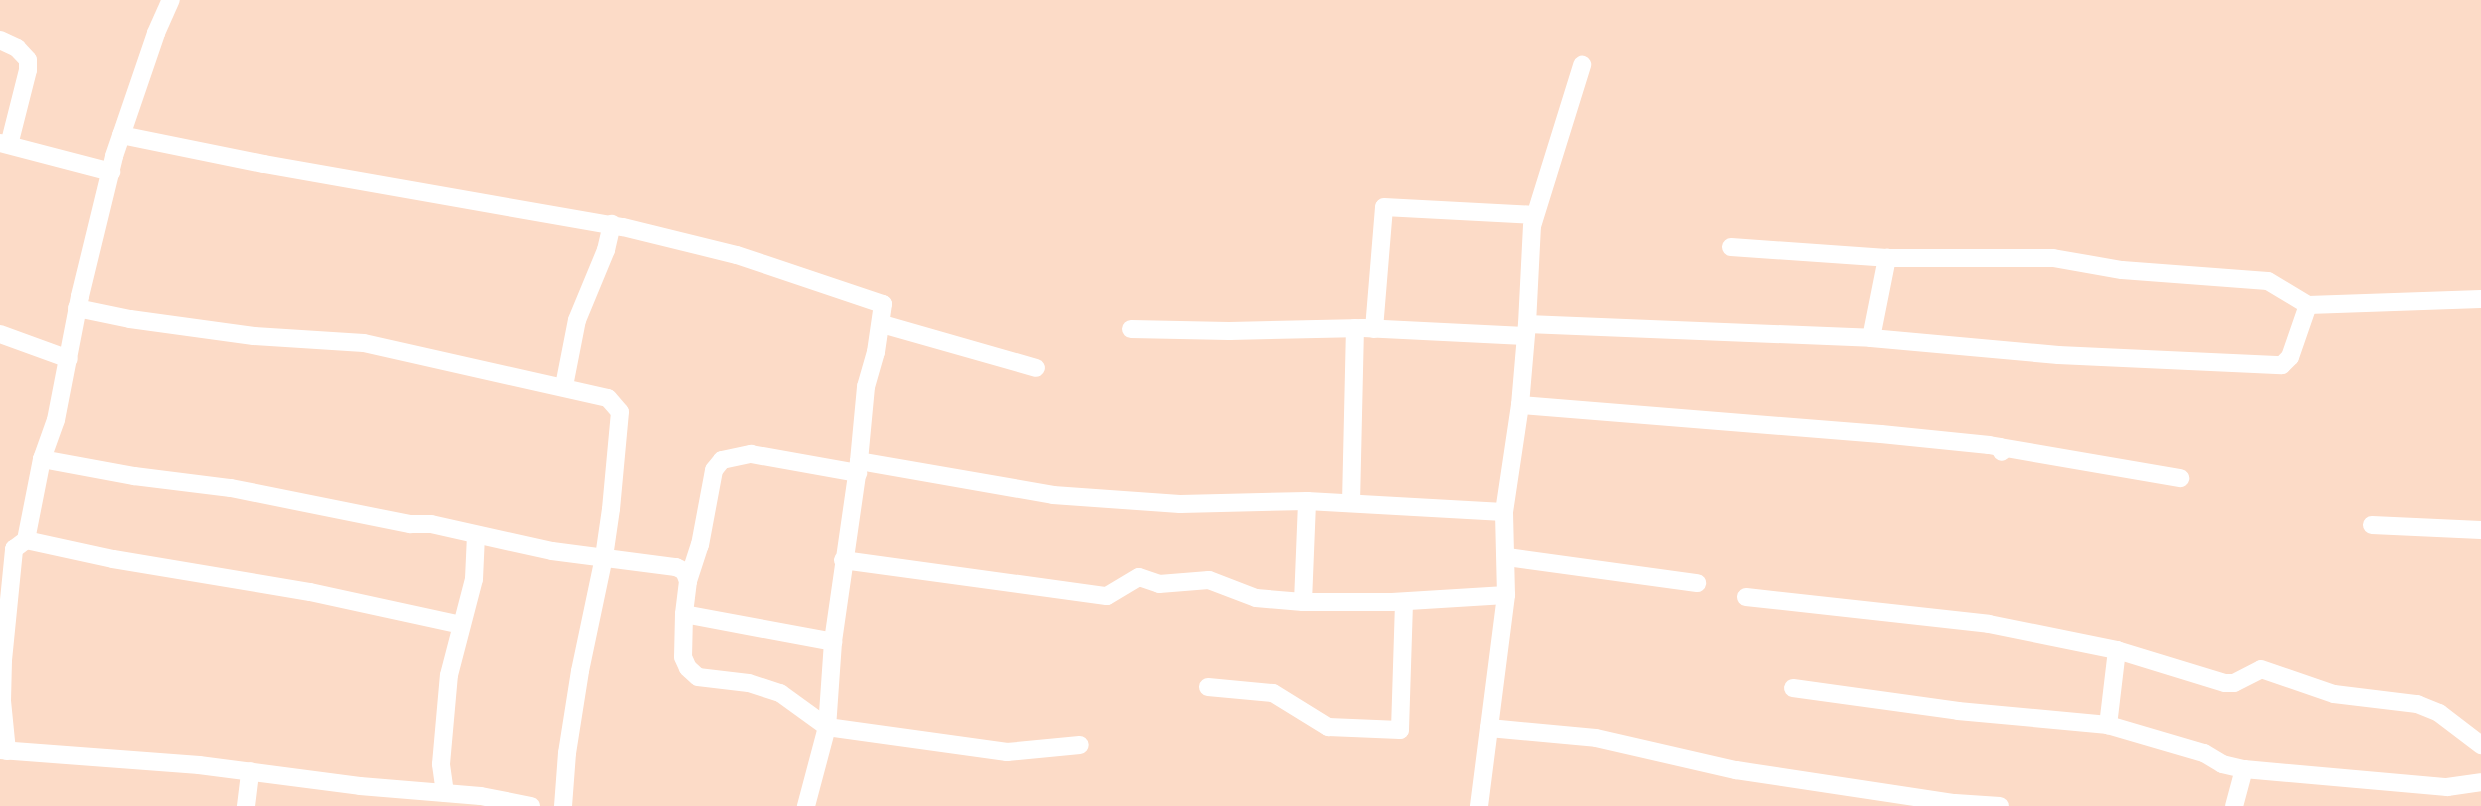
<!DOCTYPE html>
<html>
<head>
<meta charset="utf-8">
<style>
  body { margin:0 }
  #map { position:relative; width:2481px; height:806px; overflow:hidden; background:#fcdbc7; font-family:Lora,serif }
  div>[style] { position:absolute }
  .minor>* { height:18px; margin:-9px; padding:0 9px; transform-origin:9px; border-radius:9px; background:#fff }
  span { translate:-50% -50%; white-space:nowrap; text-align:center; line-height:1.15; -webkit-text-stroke:5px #fcdbc7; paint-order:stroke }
</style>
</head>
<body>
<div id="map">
  <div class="minor">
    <div style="left:0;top:40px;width:19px;rotate:25deg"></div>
    <div style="left:17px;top:48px;width:16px;rotate:47deg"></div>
    <div style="left:28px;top:60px;width:10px;rotate:90deg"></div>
    <div style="left:28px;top:70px;width:77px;rotate:104.2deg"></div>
    <div style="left:121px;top:135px;width:146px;rotate:11.5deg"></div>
    <div style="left:264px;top:164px;width:364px;rotate:10deg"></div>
    <div style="left:623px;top:227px;width:117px;rotate:13.8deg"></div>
    <div style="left:737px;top:255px;width:154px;rotate:18.6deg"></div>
    <div style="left:883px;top:304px;width:49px;rotate:98.3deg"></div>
    <div style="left:876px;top:352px;width:36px;rotate:106deg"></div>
    <div style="left:866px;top:387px;width:74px;rotate:95.4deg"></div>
    <div style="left:859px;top:461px;width:183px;rotate:98.2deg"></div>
    <div style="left:833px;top:642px;width:85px;rotate:94deg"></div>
    <div style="left:827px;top:727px;width:82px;rotate:104.9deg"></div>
    <div style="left:0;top:143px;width:115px;rotate:14.6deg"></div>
    <div style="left:1731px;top:247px;width:156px;rotate:4deg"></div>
    <div style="left:1887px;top:258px;width:166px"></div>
    <div style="left:2053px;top:258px;width:70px;rotate:9.9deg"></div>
    <div style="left:2122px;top:270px;width:146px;rotate:4.3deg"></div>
    <div style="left:2268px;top:281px;width:47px;rotate:31deg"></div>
    <div style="left:77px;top:308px;width:54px;rotate:11.7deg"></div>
    <div style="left:130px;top:319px;width:125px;rotate:7.8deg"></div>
    <div style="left:254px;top:336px;width:110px;rotate:3.6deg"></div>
    <div style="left:364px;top:343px;width:250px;rotate:12.7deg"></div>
    <div style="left:608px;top:398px;width:18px;rotate:49deg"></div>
    <div style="left:620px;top:412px;width:97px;rotate:95.3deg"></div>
    <div style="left:611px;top:509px;width:49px;rotate:98.3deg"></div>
    <div style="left:604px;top:557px;width:116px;rotate:101.9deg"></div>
    <div style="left:580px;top:671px;width:83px;rotate:99deg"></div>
    <div style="left:567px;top:753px;width:53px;rotate:94.3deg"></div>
    <div style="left:882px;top:324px;width:160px;rotate:15.9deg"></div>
    <div style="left:1527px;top:324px;width:98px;rotate:-87.1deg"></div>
    <div style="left:1532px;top:226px;width:169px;rotate:-72.7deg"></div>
    <div style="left:1131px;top:329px;width:98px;rotate:1.2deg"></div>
    <div style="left:1229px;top:331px;width:134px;rotate:-1.3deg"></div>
    <div style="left:1363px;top:328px;width:162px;rotate:2.8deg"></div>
    <div style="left:1374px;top:329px;width:122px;rotate:-85.3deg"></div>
    <div style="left:1384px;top:207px;width:151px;rotate:3deg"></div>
    <div style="left:0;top:334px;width:73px;rotate:19.9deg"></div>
    <div style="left:1871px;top:338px;width:82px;rotate:-78.7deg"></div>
    <div style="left:564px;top:386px;width:67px;rotate:-78.9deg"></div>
    <div style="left:577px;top:320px;width:76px;rotate:-67.5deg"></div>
    <div style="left:606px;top:250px;width:27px;rotate:-77deg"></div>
    <div style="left:1520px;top:405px;width:362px;rotate:4.6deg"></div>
    <div style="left:1881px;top:434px;width:109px;rotate:5.8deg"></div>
    <div style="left:1989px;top:445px;width:11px;rotate:10deg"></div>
    <div style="left:2000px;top:447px;width:5px;rotate:68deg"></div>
    <div style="left:2000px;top:447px;width:183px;rotate:9.8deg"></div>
    <div style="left:42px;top:459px;width:94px;rotate:10.5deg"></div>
    <div style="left:134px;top:476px;width:98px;rotate:7.1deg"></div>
    <div style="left:231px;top:488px;width:183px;rotate:11.4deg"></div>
    <div style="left:410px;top:524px;width:21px"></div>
    <div style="left:431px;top:524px;width:124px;rotate:12.6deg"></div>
    <div style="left:552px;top:551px;width:125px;rotate:7.4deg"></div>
    <div style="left:676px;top:567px;width:9px;rotate:27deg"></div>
    <div style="left:684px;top:571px;width:11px;rotate:68deg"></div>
    <div style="left:688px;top:581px;width:33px;rotate:97deg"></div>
    <div style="left:684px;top:614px;width:152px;rotate:10.6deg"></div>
    <div style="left:859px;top:461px;width:197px;rotate:9.9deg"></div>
    <div style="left:1053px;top:495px;width:127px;rotate:4.1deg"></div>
    <div style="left:1180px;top:504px;width:127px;rotate:-1.4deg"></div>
    <div style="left:1351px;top:503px;width:175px;rotate:-88.7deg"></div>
    <div style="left:2372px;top:525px;width:109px;rotate:2.6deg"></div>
    <div style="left:26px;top:540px;width:89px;rotate:12.3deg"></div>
    <div style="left:113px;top:559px;width:200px;rotate:9.5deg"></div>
    <div style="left:310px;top:592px;width:155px;rotate:12.3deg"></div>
    <div style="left:1507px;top:557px;width:192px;rotate:7.8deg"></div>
    <div style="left:843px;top:560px;width:266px;rotate:7.8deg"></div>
    <div style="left:1107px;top:596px;width:37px;rotate:-31deg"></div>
    <div style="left:1139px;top:577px;width:21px;rotate:19deg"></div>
    <div style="left:1159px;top:584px;width:50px;rotate:-4.6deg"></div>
    <div style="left:1209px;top:580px;width:50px;rotate:21deg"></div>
    <div style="left:1256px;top:598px;width:47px;rotate:4.9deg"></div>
    <div style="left:1303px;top:602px;width:89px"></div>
    <div style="left:1392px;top:602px;width:114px;rotate:-3.5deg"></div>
    <div style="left:688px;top:581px;width:38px;rotate:-72deg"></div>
    <div style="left:700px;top:545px;width:76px;rotate:-79.4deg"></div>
    <div style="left:714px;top:470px;width:13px;rotate:-51deg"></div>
    <div style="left:722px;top:460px;width:30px;rotate:-12deg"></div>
    <div style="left:751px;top:454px;width:109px;rotate:10.1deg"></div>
    <div style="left:1746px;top:597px;width:244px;rotate:6.3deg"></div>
    <div style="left:1989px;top:624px;width:131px;rotate:11.5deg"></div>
    <div style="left:2117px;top:650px;width:76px;rotate:96.8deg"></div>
    <div style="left:1303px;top:602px;width:101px;rotate:-87.7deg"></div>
    <div style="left:1307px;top:501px;width:197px;rotate:3.2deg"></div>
    <div style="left:684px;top:614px;width:43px;rotate:91.3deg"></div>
    <div style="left:683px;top:657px;width:12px;rotate:66deg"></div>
    <div style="left:688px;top:668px;width:13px;rotate:42deg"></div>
    <div style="left:698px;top:677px;width:51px;rotate:6.7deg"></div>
    <div style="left:749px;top:683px;width:33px;rotate:18deg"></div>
    <div style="left:780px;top:693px;width:58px;rotate:35.9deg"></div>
    <div style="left:827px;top:727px;width:182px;rotate:7.9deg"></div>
    <div style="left:1007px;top:752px;width:73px;rotate:-5.5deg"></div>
    <div style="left:2117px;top:650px;width:113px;rotate:17deg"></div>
    <div style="left:2225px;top:683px;width:9px"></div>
    <div style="left:2234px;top:683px;width:30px;rotate:-27deg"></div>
    <div style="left:2261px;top:669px;width:77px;rotate:18.9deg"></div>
    <div style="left:2334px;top:694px;width:84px;rotate:6.9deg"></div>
    <div style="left:2417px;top:704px;width:24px;rotate:22deg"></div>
    <div style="left:2439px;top:713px;width:53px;rotate:37.3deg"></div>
    <div style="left:1208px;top:687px;width:65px;rotate:5.3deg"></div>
    <div style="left:1273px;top:693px;width:65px;rotate:31.7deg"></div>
    <div style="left:1328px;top:727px;width:72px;rotate:2.4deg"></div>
    <div style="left:1400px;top:730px;width:128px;rotate:-88.2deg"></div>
    <div style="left:1793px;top:688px;width:167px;rotate:7.9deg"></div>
    <div style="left:1958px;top:711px;width:151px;rotate:5.3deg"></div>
    <div style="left:2108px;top:725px;width:100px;rotate:16.3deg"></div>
    <div style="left:2204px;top:753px;width:21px;rotate:31deg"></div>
    <div style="left:2222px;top:764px;width:23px;rotate:13deg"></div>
    <div style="left:2244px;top:769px;width:38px;rotate:105deg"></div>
    <div style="left:1489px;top:728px;width:107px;rotate:5.3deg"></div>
    <div style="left:1596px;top:738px;width:144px;rotate:12.9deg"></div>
    <div style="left:1736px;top:770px;width:221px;rotate:8.6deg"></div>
    <div style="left:1955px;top:803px;width:45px;rotate:3.8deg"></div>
    <div style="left:0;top:750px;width:200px;rotate:4.3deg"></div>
    <div style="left:199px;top:765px;width:162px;rotate:7.4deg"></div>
    <div style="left:360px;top:786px;width:121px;rotate:4.7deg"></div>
    <div style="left:481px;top:796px;width:51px;rotate:11.3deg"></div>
    <div style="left:7px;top:751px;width:50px;rotate:-95.7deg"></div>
    <div style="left:2px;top:701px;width:41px;rotate:-88.6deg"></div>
    <div style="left:3px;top:660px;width:112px;rotate:-84.3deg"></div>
    <div style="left:14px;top:549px;width:15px;rotate:-37deg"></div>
    <div style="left:26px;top:540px;width:83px;rotate:-78.8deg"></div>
    <div style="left:42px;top:459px;width:41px;rotate:-70.3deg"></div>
    <div style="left:56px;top:420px;width:126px;rotate:-79deg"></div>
    <div style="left:80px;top:296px;width:144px;rotate:-76.3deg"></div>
    <div style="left:114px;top:156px;width:130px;rotate:-71.1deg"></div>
    <div style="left:156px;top:33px;width:36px;rotate:-66deg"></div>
    <div style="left:2244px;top:769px;width:204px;rotate:5.1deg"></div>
    <div style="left:2447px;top:787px;width:34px;rotate:-8deg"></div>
    <div style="left:445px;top:793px;width:29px;rotate:-98deg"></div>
    <div style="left:441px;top:764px;width:89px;rotate:-84.9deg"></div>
    <div style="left:449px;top:675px;width:99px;rotate:-75.4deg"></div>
    <div style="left:474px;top:579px;width:44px;rotate:-87.4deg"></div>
    <div style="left:246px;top:806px;width:35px;rotate:-83deg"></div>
    <div style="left:1479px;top:806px;width:213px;rotate:-82.7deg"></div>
    <div style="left:1506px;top:595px;width:83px;rotate:-91.4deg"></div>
    <div style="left:1504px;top:512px;width:108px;rotate:-81.5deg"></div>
    <div style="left:1520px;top:405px;width:81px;rotate:-85.1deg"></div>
    <div style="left:1527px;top:324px;width:344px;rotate:2.3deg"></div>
    <div style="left:1871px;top:338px;width:188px;rotate:5.2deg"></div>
    <div style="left:2058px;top:355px;width:224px;rotate:2.6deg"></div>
    <div style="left:2282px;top:365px;width:11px;rotate:-45deg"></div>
    <div style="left:2290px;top:357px;width:55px;rotate:-70.9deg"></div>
    <div style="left:2308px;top:305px;width:173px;rotate:-2deg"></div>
  </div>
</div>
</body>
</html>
